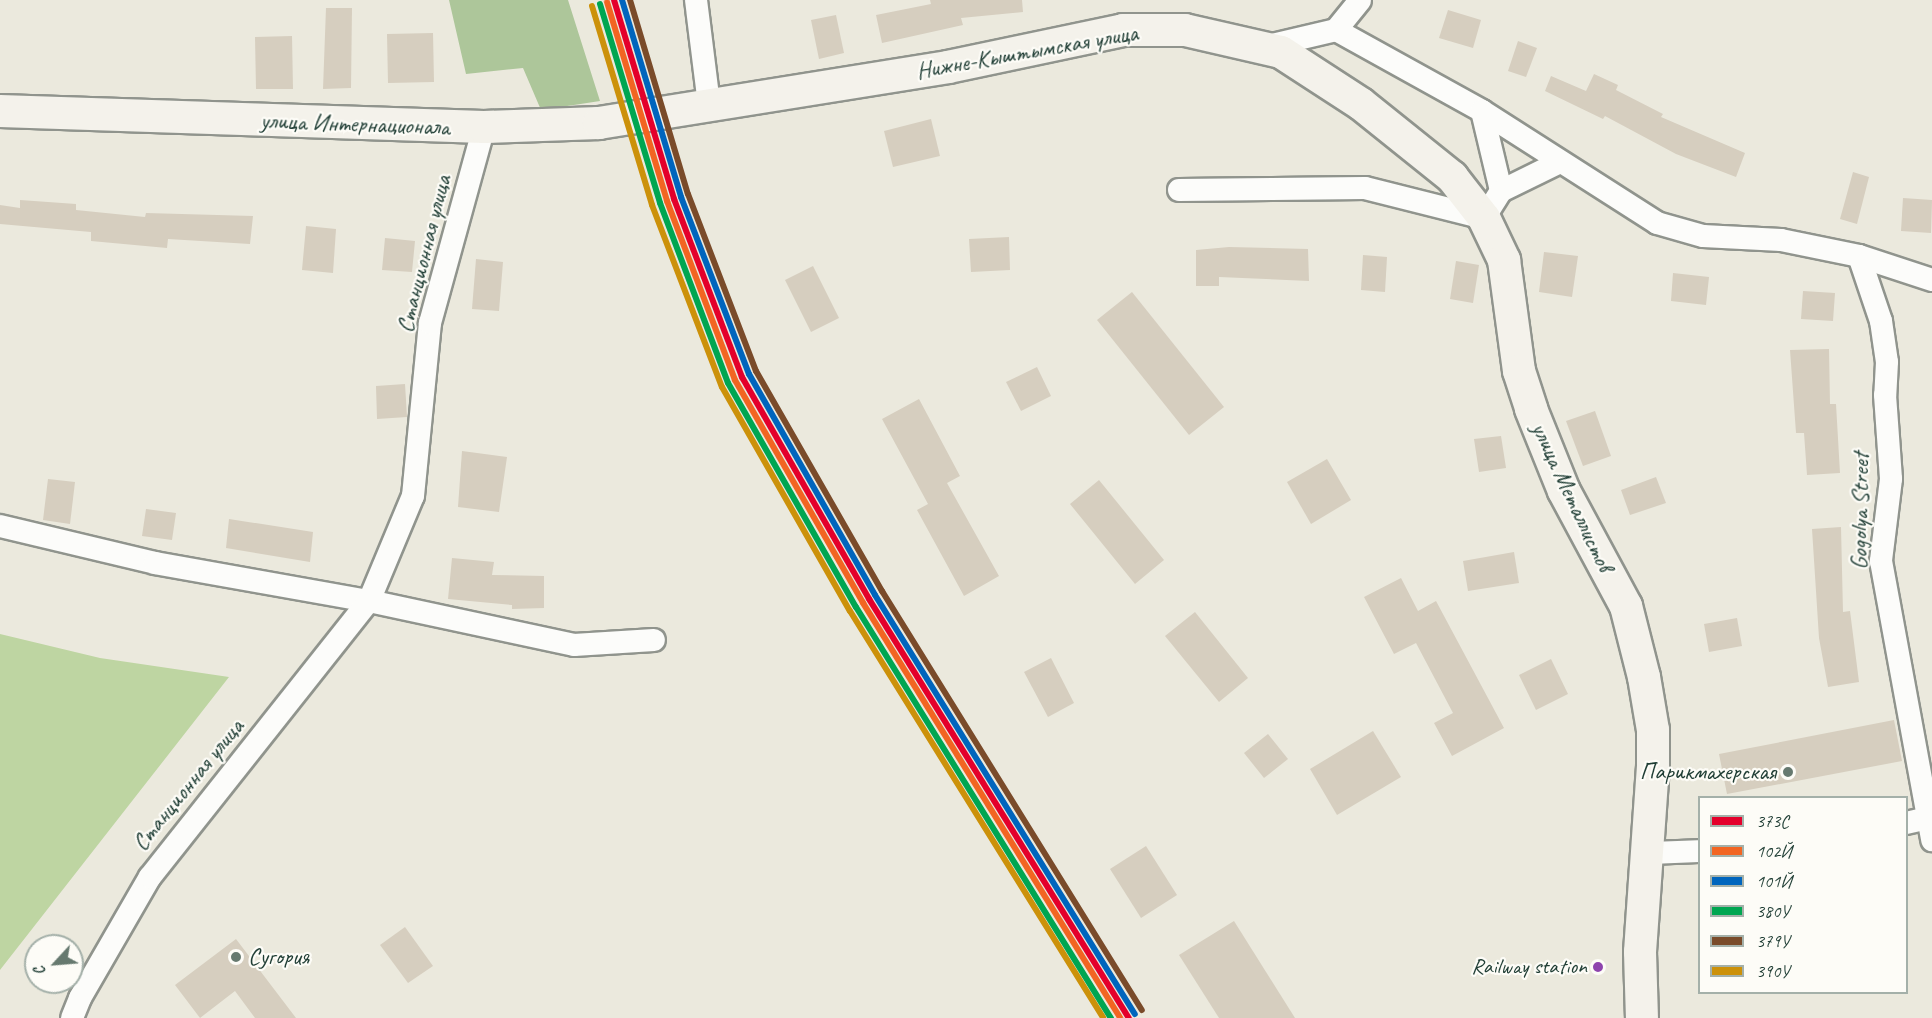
<!DOCTYPE html>
<html>
<head>
<meta charset="utf-8">
<style>
  body { margin:0 }
  #map { position:relative; width:1932px; height:1018px; overflow:hidden; background:#ebe9dd; font-family:Caveat,sans-serif }
  div>[style] { position:absolute }
  .green>* { inset:0; background:#bed5a2 }
  .forest>* { inset:0; background:#adc69a }
  .building>* { inset:0; background:#d6cebf }
  .roads { filter:drop-shadow(2px 0 #90948d) drop-shadow(-2px 0 #90948d) drop-shadow(0 2px #90948d) drop-shadow(0 -2px #90948d) }
  .street>* { height:22px; margin:-11px; padding:0 11px; transform-origin:11px; border-radius:11px; background:#fcfcfa }
  .secondary>* { height:32px; margin:-16px; padding:0 16px; transform-origin:16px; border-radius:16px; background:#f4f2eb }
  .rail-1>* { height:6px; margin:-3px; padding:0 3px; transform-origin:3px; border-radius:3px; background:#e4002b }
  .rail-2>* { height:6px; margin:-3px; padding:0 3px; transform-origin:3px; border-radius:3px; background:#f26522 }
  .rail-3>* { height:6px; margin:-3px; padding:0 3px; transform-origin:3px; border-radius:3px; background:#0065bd }
  .rail-4>* { height:6px; margin:-3px; padding:0 3px; transform-origin:3px; border-radius:3px; background:#00a651 }
  .rail-5>* { height:6px; margin:-3px; padding:0 3px; transform-origin:3px; border-radius:3px; background:#7a4b2a }
  .rail-6>* { height:6px; margin:-3px; padding:0 3px; transform-origin:3px; border-radius:3px; background:#cc910a }
  .dots>* { width:16px; height:16px; translate:-50% -50%; box-sizing:border-box; border:3px solid #fdfcf7; border-radius:50% }
  span { translate:-50% -50%; white-space:nowrap; text-align:center; line-height:1.15; -webkit-text-stroke:4.5px #fdfcf7; paint-order:stroke }
  .bus-label { font-size:22px; color:#1f3d34 }
  .right { translate:-100% -50%; text-align:right }
  .street-label { font-size:24px; color:#1f3d34 }
  .poi-label { font-size:24px; color:#1f3d34 }
  .left { translate:0 -50%; text-align:left }
  .legend { position:absolute; left:1698px; top:796px; width:210px; height:198px; box-sizing:border-box; background:#fdfcf7; border:2px solid #a4b0a9; margin:0; padding:8px 10px; list-style:none; font-size:18px; color:#1f3d34 }
  .legend li { display:flex; align-items:center; gap:12px; height:30px }
  .legend b { width:30px; border:2px solid #a4b0a9 }
  .north { position:absolute; left:24px; top:934px; width:60px; height:60px; box-sizing:border-box; background:#fdfcf7; border:2px solid #a4b0a9; border-radius:50%; rotate:244deg; font-size:16px; font-weight:700; line-height:24px; text-align:center; color:#1f3d34 }
  .north::after { content:''; display:block; margin:auto; width:21px; height:27px; background:#66796f; clip-path:polygon(50% 0,100% 100%,50% 72%,0 100%) }
</style>
</head>
<body>
<div id="map">
  <div class="green">
    <div style="clip-path:polygon(0 634px,100px 658px,229px 677px,0 970px)"></div>
  </div>
  <div class="forest">
    <div style="clip-path:polygon(449px 0,568px 0,600px 101px,541px 110px,523px 68px,466px 74px)"></div>
  </div>
  <div class="building">
    <div style="clip-path:polygon(930px 0,1022px 0,1023px 12px,961px 18px,963px 25px,882px 43px,876px 15px,931px 4px)"></div>
    <div style="clip-path:polygon(326px 8px,352px 8px,351px 88px,323px 89px)"></div>
    <div style="clip-path:polygon(1448px 10px,1481px 20px,1473px 48px,1439px 38px)"></div>
    <div style="clip-path:polygon(836px 15px,844px 53px,819px 59px,811px 20px)"></div>
    <div style="clip-path:polygon(433px 33px,434px 82px,388px 83px,387px 34px)"></div>
    <div style="clip-path:polygon(292px 36px,293px 89px,256px 89px,255px 37px)"></div>
    <div style="clip-path:polygon(1518px 41px,1537px 48px,1526px 77px,1508px 71px)"></div>
    <div style="clip-path:polygon(1594px 74px,1618px 85px,1616px 90px,1663px 114px,1661px 117px,1745px 153px,1736px 177px,1676px 154px,1605px 116px,1603px 119px,1545px 91px,1551px 76px,1586px 91px)"></div>
    <div style="clip-path:polygon(931px 119px,940px 156px,893px 167px,884px 131px)"></div>
    <div style="clip-path:polygon(1853px 172px,1869px 177px,1857px 224px,1840px 219px)"></div>
    <div style="clip-path:polygon(1903px 198px,1932px 200px,1931px 233px,1901px 231px)"></div>
    <div style="clip-path:polygon(20px 200px,76px 204px,76px 210px,145px 217px,146px 213px,253px 216px,250px 244px,168px 239px,167px 248px,91px 241px,91px 232px,0 224px,0 205px,20px 208px)"></div>
    <div style="clip-path:polygon(306px 226px,336px 229px,333px 273px,302px 270px)"></div>
    <div style="clip-path:polygon(1009px 237px,1010px 270px,971px 272px,969px 239px)"></div>
    <div style="clip-path:polygon(385px 238px,415px 241px,412px 272px,382px 270px)"></div>
    <div style="clip-path:polygon(1229px 247px,1308px 249px,1309px 281px,1219px 277px,1219px 286px,1196px 286px,1196px 250px)"></div>
    <div style="clip-path:polygon(1544px 252px,1578px 256px,1572px 297px,1539px 292px)"></div>
    <div style="clip-path:polygon(1363px 255px,1387px 257px,1385px 292px,1361px 290px)"></div>
    <div style="clip-path:polygon(476px 259px,503px 262px,499px 311px,472px 309px)"></div>
    <div style="clip-path:polygon(1456px 261px,1479px 265px,1473px 303px,1450px 299px)"></div>
    <div style="clip-path:polygon(813px 266px,839px 318px,811px 332px,785px 280px)"></div>
    <div style="clip-path:polygon(1673px 273px,1709px 277px,1706px 305px,1671px 301px)"></div>
    <div style="clip-path:polygon(1803px 291px,1835px 293px,1833px 321px,1801px 319px)"></div>
    <div style="clip-path:polygon(1132px 292px,1224px 407px,1189px 435px,1097px 320px)"></div>
    <div style="clip-path:polygon(1829px 349px,1830px 404px,1836px 404px,1840px 473px,1807px 475px,1804px 433px,1796px 433px,1790px 350px)"></div>
    <div style="clip-path:polygon(1037px 367px,1051px 396px,1021px 411px,1006px 382px)"></div>
    <div style="clip-path:polygon(405px 384px,407px 417px,377px 419px,376px 386px)"></div>
    <div style="clip-path:polygon(919px 399px,960px 476px,947px 483px,999px 576px,964px 596px,917px 510px,928px 504px,882px 419px)"></div>
    <div style="clip-path:polygon(1595px 411px,1611px 456px,1583px 466px,1566px 421px)"></div>
    <div style="clip-path:polygon(1501px 436px,1506px 468px,1479px 472px,1474px 439px)"></div>
    <div style="clip-path:polygon(462px 451px,507px 457px,499px 512px,458px 507px)"></div>
    <div style="clip-path:polygon(1327px 459px,1351px 500px,1311px 524px,1287px 482px)"></div>
    <div style="clip-path:polygon(1656px 477px,1666px 503px,1630px 515px,1621px 490px)"></div>
    <div style="clip-path:polygon(48px 479px,75px 482px,70px 524px,43px 520px)"></div>
    <div style="clip-path:polygon(1099px 480px,1164px 560px,1135px 584px,1070px 504px)"></div>
    <div style="clip-path:polygon(146px 509px,176px 513px,172px 540px,142px 536px)"></div>
    <div style="clip-path:polygon(229px 519px,313px 532px,310px 562px,226px 548px)"></div>
    <div style="clip-path:polygon(1841px 527px,1843px 612px,1850px 611px,1859px 682px,1828px 687px,1819px 638px,1812px 529px)"></div>
    <div style="clip-path:polygon(1514px 552px,1519px 583px,1468px 591px,1463px 561px)"></div>
    <div style="clip-path:polygon(452px 558px,494px 562px,492px 575px,544px 576px,544px 608px,512px 609px,512px 605px,448px 599px)"></div>
    <div style="clip-path:polygon(1401px 578px,1418px 611px,1436px 601px,1504px 728px,1452px 756px,1434px 723px,1453px 713px,1416px 643px,1394px 654px,1364px 597px)"></div>
    <div style="clip-path:polygon(1195px 612px,1248px 678px,1219px 702px,1165px 636px)"></div>
    <div style="clip-path:polygon(1737px 618px,1742px 646px,1709px 652px,1704px 624px)"></div>
    <div style="clip-path:polygon(1051px 658px,1074px 703px,1048px 717px,1024px 672px)"></div>
    <div style="clip-path:polygon(1551px 659px,1568px 694px,1536px 710px,1519px 675px)"></div>
    <div style="clip-path:polygon(1894px 720px,1902px 761px,1727px 794px,1719px 754px)"></div>
    <div style="clip-path:polygon(1373px 731px,1401px 777px,1337px 815px,1310px 769px)"></div>
    <div style="clip-path:polygon(1268px 734px,1288px 759px,1264px 778px,1244px 753px)"></div>
    <div style="clip-path:polygon(1146px 846px,1177px 895px,1141px 918px,1110px 869px)"></div>
    <div style="clip-path:polygon(1234px 921px,1295px 1018px,1219px 1018px,1179px 955px)"></div>
    <div style="clip-path:polygon(405px 927px,433px 966px,408px 983px,380px 945px)"></div>
    <div style="clip-path:polygon(236px 939px,296px 1018px,255px 1018px,235px 991px,200px 1018px,175px 985px)"></div>
  </div>
  <div class="roads">
    <div class="street">
      <div style="left:696px;top:0;width:106px;rotate:82.9deg"></div>
      <div style="left:1336px;top:30px;width:38px;rotate:-51deg"></div>
      <div style="left:1268px;top:46px;width:70px;rotate:-13.2deg"></div>
      <div style="left:1336px;top:30px;width:167px;rotate:29deg"></div>
      <div style="left:1482px;top:111px;width:208px;rotate:32.6deg"></div>
      <div style="left:1657px;top:223px;width:48px;rotate:15.8deg"></div>
      <div style="left:1703px;top:236px;width:78px;rotate:2.9deg"></div>
      <div style="left:1781px;top:240px;width:80px;rotate:11.6deg"></div>
      <div style="left:1859px;top:256px;width:77px;rotate:18.2deg"></div>
      <div style="left:1482px;top:111px;width:82px;rotate:76.6deg"></div>
      <div style="left:1179px;top:190px;width:186px;rotate:-0.6deg"></div>
      <div style="left:1365px;top:188px;width:123px;rotate:14.1deg"></div>
      <div style="left:1484px;top:218px;width:32px;rotate:-58deg"></div>
      <div style="left:1501px;top:191px;width:66px;rotate:-26.2deg"></div>
      <div style="left:1859px;top:256px;width:69px;rotate:71.3deg"></div>
      <div style="left:1881px;top:321px;width:41px;rotate:81.7deg"></div>
      <div style="left:1887px;top:362px;width:33px;rotate:93deg"></div>
      <div style="left:1885px;top:395px;width:84px;rotate:85.9deg"></div>
      <div style="left:1891px;top:479px;width:83px;rotate:97deg"></div>
      <div style="left:1881px;top:561px;width:284px;rotate:79.6deg"></div>
      <div style="left:0;top:526px;width:159px;rotate:13.4deg"></div>
      <div style="left:155px;top:563px;width:217px;rotate:10.1deg"></div>
      <div style="left:369px;top:601px;width:210px;rotate:12.1deg"></div>
      <div style="left:574px;top:645px;width:80px;rotate:-3.6deg"></div>
      <div style="left:1906px;top:823px;width:27px;rotate:-13deg"></div>
      <div style="left:1649px;top:853px;width:51px;rotate:-2.2deg"></div>
      <div style="left:72px;top:1018px;width:22px;rotate:-68deg"></div>
      <div style="left:80px;top:998px;width:140px;rotate:-60deg"></div>
      <div style="left:150px;top:877px;width:352px;rotate:-51.6deg"></div>
      <div style="left:369px;top:601px;width:114px;rotate:-67.3deg"></div>
      <div style="left:413px;top:496px;width:174px;rotate:-84.4deg"></div>
      <div style="left:430px;top:323px;width:203px;rotate:-74.6deg"></div>
    </div>
    <div class="secondary">
      <div style="left:0;top:111px;width:484px;rotate:1.9deg"></div>
      <div style="left:484px;top:127px;width:115px;rotate:-2deg"></div>
      <div style="left:599px;top:123px;width:353px;rotate:-9.1deg"></div>
      <div style="left:948px;top:67px;width:179px;rotate:-11.9deg"></div>
      <div style="left:1123px;top:30px;width:62px"></div>
      <div style="left:1185px;top:30px;width:98px;rotate:12.9deg"></div>
      <div style="left:1281px;top:52px;width:95px;rotate:33deg"></div>
      <div style="left:1361px;top:104px;width:117px;rotate:38.7deg"></div>
      <div style="left:1452px;top:177px;width:52px;rotate:52deg"></div>
      <div style="left:1484px;top:218px;width:47px;rotate:64.5deg"></div>
      <div style="left:1504px;top:260px;width:112px;rotate:82.3deg"></div>
      <div style="left:1519px;top:371px;width:40px;rotate:72deg"></div>
      <div style="left:1531px;top:409px;width:88px;rotate:68.1deg"></div>
      <div style="left:1564px;top:491px;width:131px;rotate:61.7deg"></div>
      <div style="left:1626px;top:606px;width:73px;rotate:75.8deg"></div>
      <div style="left:1644px;top:677px;width:54px;rotate:80.4deg"></div>
      <div style="left:1653px;top:730px;width:36px;rotate:90deg"></div>
      <div style="left:1653px;top:766px;width:186px;rotate:94deg"></div>
      <div style="left:1640px;top:952px;width:66px;rotate:88.3deg"></div>
    </div>
  </div>
  <div class="rail-1">
    <div style="left:614px;top:0;width:208px;rotate:73.2deg"></div>
    <div style="left:674px;top:199px;width:191px;rotate:69.1deg"></div>
    <div style="left:742px;top:377px;width:256px;rotate:60.2deg"></div>
    <div style="left:869px;top:599px;width:493px;rotate:58.2deg"></div>
  </div>
  <div class="rail-2">
    <div style="left:607px;top:2px;width:208px;rotate:73.2deg"></div>
    <div style="left:667px;top:201px;width:191px;rotate:69.2deg"></div>
    <div style="left:735px;top:380px;width:257px;rotate:60.1deg"></div>
    <div style="left:863px;top:603px;width:488px;rotate:58.2deg"></div>
  </div>
  <div class="rail-3">
    <div style="left:622px;top:0;width:206px;rotate:73.3deg"></div>
    <div style="left:681px;top:197px;width:190px;rotate:69deg"></div>
    <div style="left:749px;top:374px;width:254px;rotate:60.3deg"></div>
    <div style="left:875px;top:595px;width:493px;rotate:58.2deg"></div>
  </div>
  <div class="rail-4">
    <div style="left:600px;top:4px;width:208px;rotate:73.2deg"></div>
    <div style="left:660px;top:203px;width:192px;rotate:69.3deg"></div>
    <div style="left:728px;top:383px;width:258px;rotate:60.3deg"></div>
    <div style="left:856px;top:607px;width:484px;rotate:58.2deg"></div>
  </div>
  <div class="rail-5">
    <div style="left:630px;top:0;width:202px;rotate:73.4deg"></div>
    <div style="left:688px;top:194px;width:190px;rotate:69deg"></div>
    <div style="left:756px;top:371px;width:254px;rotate:60.2deg"></div>
    <div style="left:882px;top:591px;width:493px;rotate:58.2deg"></div>
  </div>
  <div class="rail-6">
    <div style="left:592px;top:6px;width:208px;rotate:73.2deg"></div>
    <div style="left:652px;top:205px;width:195px;rotate:69deg"></div>
    <div style="left:722px;top:387px;width:258px;rotate:60.3deg"></div>
    <div style="left:850px;top:611px;width:479px;rotate:58.1deg"></div>
  </div>
  <div class="dots">
    <div style="left:1788px;top:772px;background:#66796f"></div>
    <div style="left:236px;top:957px;background:#66796f"></div>
    <div style="left:1598px;top:967px;background:#8e44ad"></div>
  </div>
  <div class="bus-label">
    <span class="right" style="left:1587px;top:967px">Railway station</span>
  </div>
  <div class="street-label">
    <span style="left:1027px;top:52px;rotate:-10deg">Нижне-Кыштымская улица</span>
    <span style="left:355px;top:124px;rotate:2deg">улица Интернационала</span>
    <span style="left:424px;top:254px;rotate:-76deg">Станционная улица</span>
    <span style="left:1572px;top:497px;rotate:65deg">улица Металлистов</span>
    <span style="left:1860px;top:511px;rotate:-89deg">Gogolya Street</span>
    <span style="left:188px;top:785px;rotate:-51deg">Станционная улица</span>
  </div>
  <div class="poi-label">
    <span class="right" style="left:1776px;top:772px">Парикмахерская</span>
    <span class="left" style="left:248px;top:957px">Сугория</span>
  </div>
  <ul class="legend">
  <li><b style="height:8px;background:#e4002b"></b>373C</li>
  <li><b style="height:8px;background:#f26522"></b>102Й</li>
  <li><b style="height:8px;background:#0065bd"></b>101Й</li>
  <li><b style="height:8px;background:#00a651"></b>380У</li>
  <li><b style="height:8px;background:#7a4b2a"></b>379У</li>
  <li><b style="height:8px;background:#cc910a"></b>390У</li>
  </ul>
  <div class="north">С</div>
</div>
</body>
</html>
